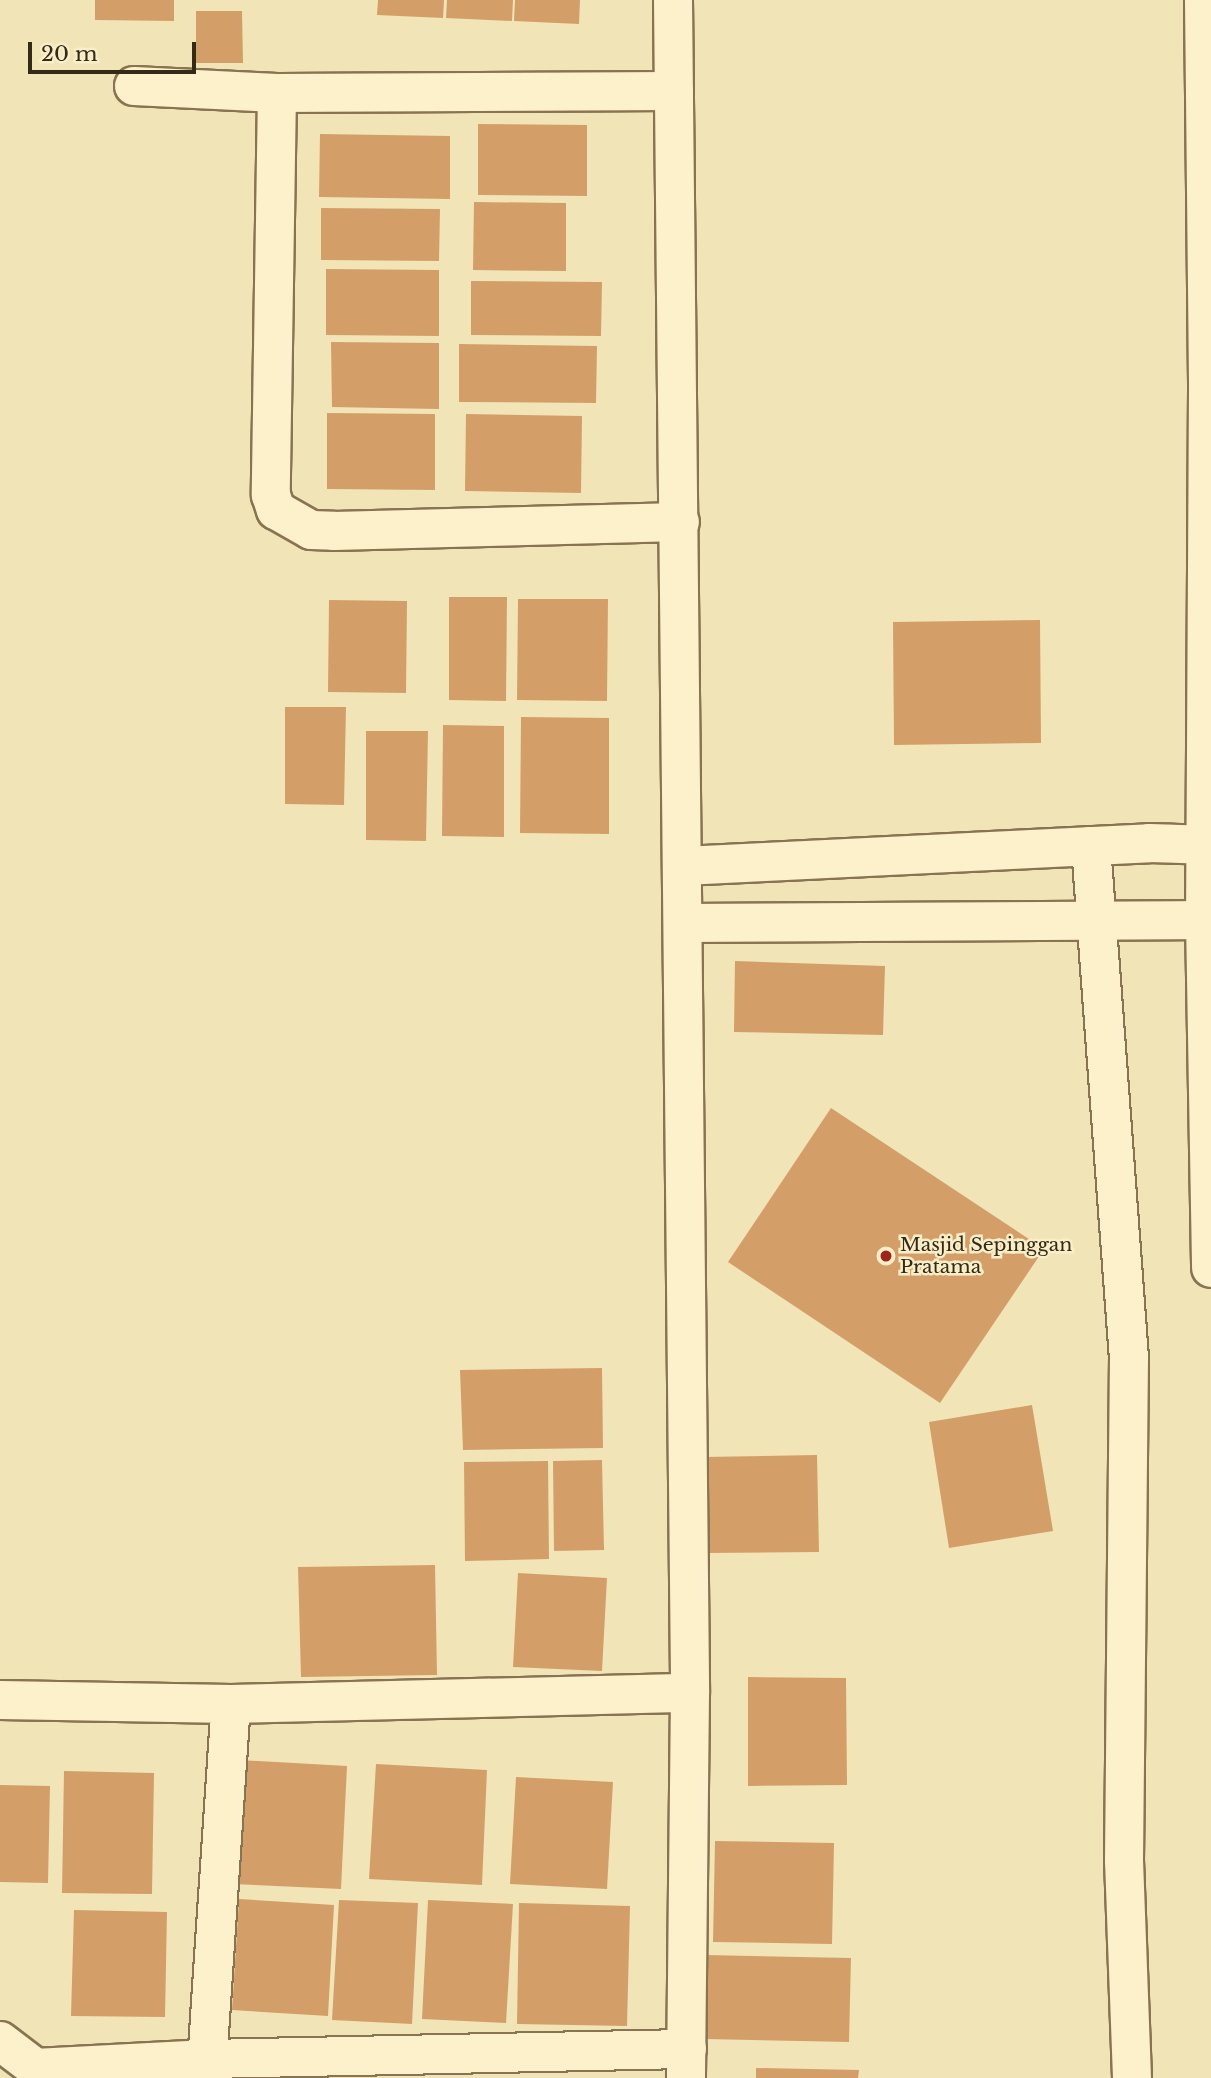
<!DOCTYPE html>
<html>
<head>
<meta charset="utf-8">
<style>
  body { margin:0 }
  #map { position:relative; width:1211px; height:2078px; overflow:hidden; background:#f1e5b7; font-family:"Libre Baskerville",serif }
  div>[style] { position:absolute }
  .building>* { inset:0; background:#d49e69 }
  .roads { filter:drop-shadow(2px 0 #887352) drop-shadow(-2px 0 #887352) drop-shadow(0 2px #887352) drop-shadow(0 -2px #887352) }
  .minor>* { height:38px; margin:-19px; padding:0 19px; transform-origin:19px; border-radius:19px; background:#fcf1cb }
  .dots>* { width:19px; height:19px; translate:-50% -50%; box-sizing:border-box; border:4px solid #f8eec7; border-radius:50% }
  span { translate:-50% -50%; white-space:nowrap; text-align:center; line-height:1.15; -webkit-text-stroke:5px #f8eec7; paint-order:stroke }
  .poi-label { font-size:19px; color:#352918 }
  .left { translate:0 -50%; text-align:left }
  .scale { position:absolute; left:28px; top:42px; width:168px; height:32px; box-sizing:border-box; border:4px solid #352918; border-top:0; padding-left:9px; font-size:21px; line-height:24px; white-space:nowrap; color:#352918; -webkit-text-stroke:5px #f8eec7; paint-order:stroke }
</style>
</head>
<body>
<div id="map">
  <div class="building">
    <div style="clip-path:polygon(95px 0,174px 0,174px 21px,95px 20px)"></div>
    <div style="clip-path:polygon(378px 0,444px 0,443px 18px,377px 15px)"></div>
    <div style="clip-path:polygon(447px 0,513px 0,512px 21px,446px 18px)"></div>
    <div style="clip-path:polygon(515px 0,580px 0,579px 24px,514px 21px)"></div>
    <div style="clip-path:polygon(196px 11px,242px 11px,243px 63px,196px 63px)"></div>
    <div style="clip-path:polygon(478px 124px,587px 125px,587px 196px,478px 195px)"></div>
    <div style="clip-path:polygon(320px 134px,450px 136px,450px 199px,319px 197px)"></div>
    <div style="clip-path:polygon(474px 202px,566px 203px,566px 271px,473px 270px)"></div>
    <div style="clip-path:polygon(321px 208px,440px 209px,439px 261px,321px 260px)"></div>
    <div style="clip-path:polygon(326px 269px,439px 270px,439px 336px,326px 335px)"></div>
    <div style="clip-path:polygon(471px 281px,602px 282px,601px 336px,471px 335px)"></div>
    <div style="clip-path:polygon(331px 342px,439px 343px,439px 409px,332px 407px)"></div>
    <div style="clip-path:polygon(459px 344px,597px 346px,596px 403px,459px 402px)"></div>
    <div style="clip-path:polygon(327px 413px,435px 414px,435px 490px,327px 489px)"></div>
    <div style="clip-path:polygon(466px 414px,582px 416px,581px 493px,465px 491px)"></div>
    <div style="clip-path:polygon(449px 597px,507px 597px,506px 701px,449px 700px)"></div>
    <div style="clip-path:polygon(518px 599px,608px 599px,607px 701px,517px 700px)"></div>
    <div style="clip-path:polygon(329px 600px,407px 601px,406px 693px,328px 692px)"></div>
    <div style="clip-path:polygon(1040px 620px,1041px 743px,894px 745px,893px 622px)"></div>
    <div style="clip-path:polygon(285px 707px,346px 707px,344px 805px,285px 804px)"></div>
    <div style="clip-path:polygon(521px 717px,609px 718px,609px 834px,520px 833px)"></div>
    <div style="clip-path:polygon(443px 725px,504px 726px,504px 837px,442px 836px)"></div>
    <div style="clip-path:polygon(366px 731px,428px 731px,426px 841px,366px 840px)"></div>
    <div style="clip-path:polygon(735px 961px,885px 966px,883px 1035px,734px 1032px)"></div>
    <div style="clip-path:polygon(831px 1108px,1044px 1249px,940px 1403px,728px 1262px)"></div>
    <div style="clip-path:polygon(602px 1368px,603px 1448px,463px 1450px,460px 1370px)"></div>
    <div style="clip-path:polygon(1032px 1405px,1053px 1531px,949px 1548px,929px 1422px)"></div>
    <div style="clip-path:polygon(817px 1455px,819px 1552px,705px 1553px,703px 1457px)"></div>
    <div style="clip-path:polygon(602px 1460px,604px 1550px,554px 1551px,553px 1461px)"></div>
    <div style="clip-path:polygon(548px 1461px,549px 1559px,465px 1561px,464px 1462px)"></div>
    <div style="clip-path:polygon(435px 1565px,437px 1675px,301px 1677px,298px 1567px)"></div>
    <div style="clip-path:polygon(518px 1573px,607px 1578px,602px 1671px,513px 1667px)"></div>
    <div style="clip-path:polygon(748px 1677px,846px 1678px,847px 1785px,748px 1786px)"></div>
    <div style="clip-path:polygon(239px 1760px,347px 1766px,341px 1889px,233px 1884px)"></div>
    <div style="clip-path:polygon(376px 1764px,487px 1770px,482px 1885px,369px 1879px)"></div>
    <div style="clip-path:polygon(64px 1771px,154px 1773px,152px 1894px,62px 1893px)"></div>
    <div style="clip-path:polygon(516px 1777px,613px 1782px,607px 1889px,510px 1884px)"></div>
    <div style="clip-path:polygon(0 1785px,50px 1786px,48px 1883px,0 1882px)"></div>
    <div style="clip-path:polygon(715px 1841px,834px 1843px,832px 1944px,713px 1942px)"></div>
    <div style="clip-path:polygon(239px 1899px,334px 1905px,328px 2016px,232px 2010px)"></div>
    <div style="clip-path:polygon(339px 1900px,418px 1903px,412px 2024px,332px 2020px)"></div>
    <div style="clip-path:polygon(428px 1900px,513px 1904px,506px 2023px,422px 2019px)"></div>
    <div style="clip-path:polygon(519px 1903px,630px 1906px,627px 2026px,517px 2024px)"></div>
    <div style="clip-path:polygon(74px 1910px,167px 1912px,165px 2017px,71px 2016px)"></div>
    <div style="clip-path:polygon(706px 1955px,851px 1958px,849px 2042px,704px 2039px)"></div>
    <div style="clip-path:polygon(756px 2068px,859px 2070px,858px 2078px,756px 2078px)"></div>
  </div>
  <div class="roads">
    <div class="minor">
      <div style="left:673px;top:0;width:1693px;rotate:89.42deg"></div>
      <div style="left:690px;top:1693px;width:385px;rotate:90.6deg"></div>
      <div style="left:1204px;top:0;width:390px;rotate:89.4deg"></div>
      <div style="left:1208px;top:390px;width:530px;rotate:90.32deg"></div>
      <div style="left:1205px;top:920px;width:348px;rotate:89deg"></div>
      <div style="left:134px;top:86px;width:143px;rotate:2.8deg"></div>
      <div style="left:277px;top:93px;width:397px;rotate:-0.3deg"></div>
      <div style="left:277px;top:93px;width:402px;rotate:90.9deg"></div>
      <div style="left:271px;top:495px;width:16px;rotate:72deg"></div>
      <div style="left:276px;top:510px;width:40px;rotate:29.7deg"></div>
      <div style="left:311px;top:530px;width:23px;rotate:2deg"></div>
      <div style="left:334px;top:531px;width:346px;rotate:-1.5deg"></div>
      <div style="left:1091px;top:846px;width:513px;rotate:85.76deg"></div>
      <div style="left:1129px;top:1358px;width:502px;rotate:90.57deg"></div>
      <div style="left:1124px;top:1860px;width:218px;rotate:87.9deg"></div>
      <div style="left:683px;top:866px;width:467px;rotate:-2.8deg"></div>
      <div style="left:1149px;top:843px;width:62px;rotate:1.8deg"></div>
      <div style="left:683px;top:923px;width:528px;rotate:-0.33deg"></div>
      <div style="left:0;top:1700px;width:231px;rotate:1deg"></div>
      <div style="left:231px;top:1704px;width:459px;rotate:-1.4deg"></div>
      <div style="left:0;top:2041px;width:61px;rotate:37.1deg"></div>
      <div style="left:35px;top:2068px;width:173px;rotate:-3deg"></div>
      <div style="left:208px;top:2059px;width:479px;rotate:-1.2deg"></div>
      <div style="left:206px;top:2078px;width:375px;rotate:-86.2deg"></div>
    </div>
  </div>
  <div class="dots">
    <div style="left:886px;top:1256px;background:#9c251c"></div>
  </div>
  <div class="poi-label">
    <span class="left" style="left:900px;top:1256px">Masjid Sepinggan<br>Pratama</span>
  </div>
  <div class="scale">20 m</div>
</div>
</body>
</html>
